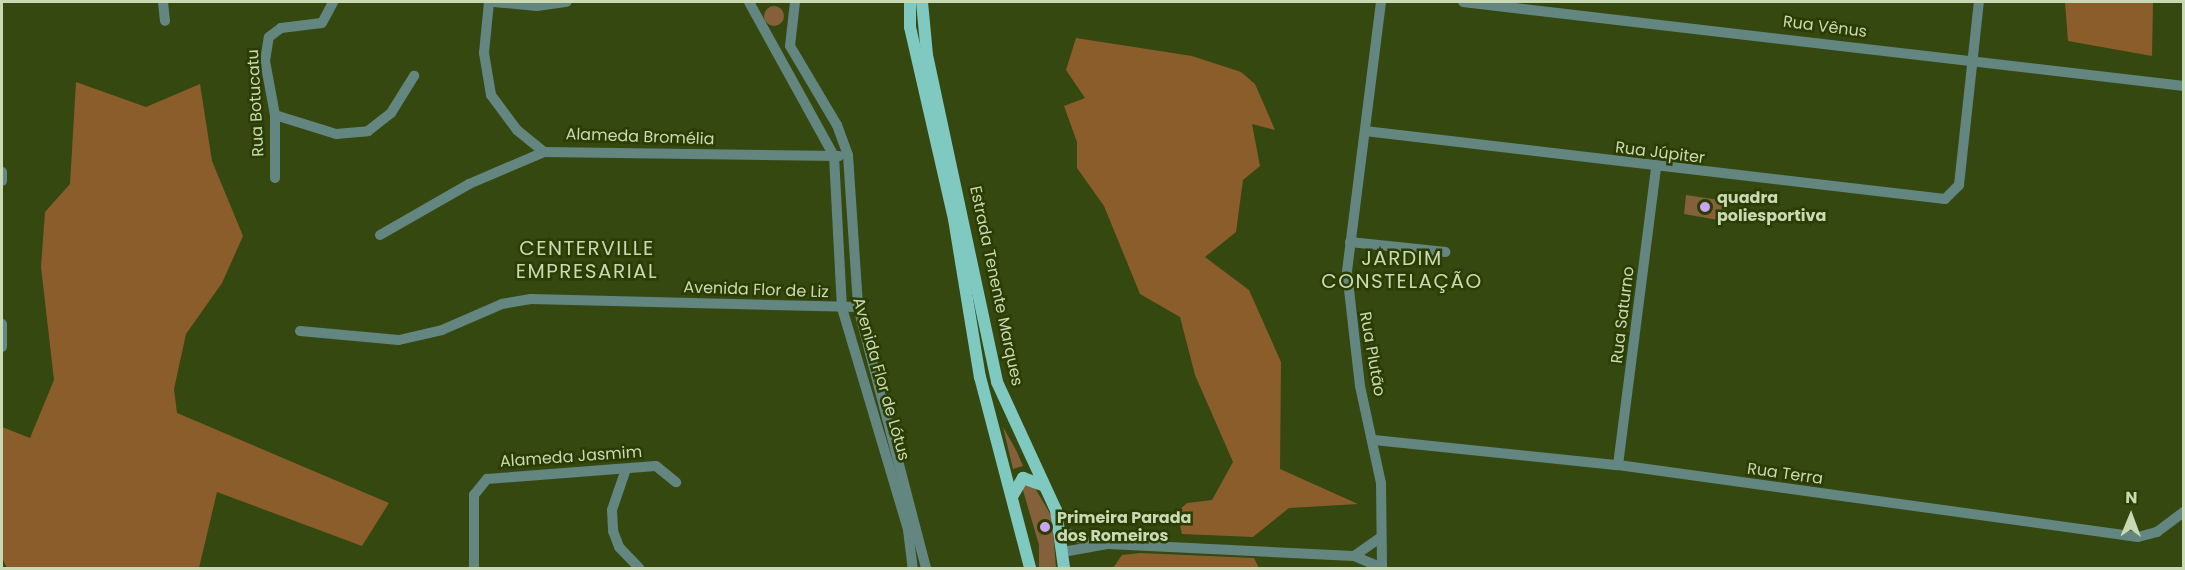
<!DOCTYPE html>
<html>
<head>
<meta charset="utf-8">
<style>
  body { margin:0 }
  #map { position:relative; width:2185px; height:570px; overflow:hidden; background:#354810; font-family:Poppins,sans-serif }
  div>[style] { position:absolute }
  .green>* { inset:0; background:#84603b }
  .round { border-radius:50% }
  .forest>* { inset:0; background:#8a5d2b }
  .minor>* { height:10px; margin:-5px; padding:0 5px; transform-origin:5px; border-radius:5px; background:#638681 }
  .major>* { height:12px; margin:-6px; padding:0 6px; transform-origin:6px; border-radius:6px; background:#7fc9c1 }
  .dots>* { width:16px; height:16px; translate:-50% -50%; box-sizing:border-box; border:3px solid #2b3d02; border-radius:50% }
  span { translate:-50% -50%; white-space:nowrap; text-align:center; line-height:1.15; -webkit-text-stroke:5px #2b3d02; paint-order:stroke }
  .street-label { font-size:16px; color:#c9d9b4 }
  .poi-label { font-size:16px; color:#c9d9b4; font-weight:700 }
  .left { translate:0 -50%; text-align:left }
  .quarter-label { font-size:20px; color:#c9d9b4; letter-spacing:1.5px }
  .frame { position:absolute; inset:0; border:3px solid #c9d9b4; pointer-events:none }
  .north { position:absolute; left:2101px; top:486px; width:60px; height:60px; -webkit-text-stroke:4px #2b3d02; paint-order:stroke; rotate:1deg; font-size:16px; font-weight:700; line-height:24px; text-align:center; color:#c9d9b4 }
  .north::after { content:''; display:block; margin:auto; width:21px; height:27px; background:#c9d9b4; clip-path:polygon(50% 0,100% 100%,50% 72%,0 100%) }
</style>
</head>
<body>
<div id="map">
  <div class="green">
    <div class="round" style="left:764px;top:6px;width:20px;height:20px"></div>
    <div style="clip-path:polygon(1686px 195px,1726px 201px,1724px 221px,1684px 214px)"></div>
    <div style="clip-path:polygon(1003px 427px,1016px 450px,1023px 466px,1013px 469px)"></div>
    <div style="clip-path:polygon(1032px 483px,1052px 517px,1056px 568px,1039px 568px,1039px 545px,1022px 487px)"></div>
  </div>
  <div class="forest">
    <div style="clip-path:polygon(2065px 2px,2153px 2px,2152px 56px,2068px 41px)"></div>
    <div style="clip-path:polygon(1076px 38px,1192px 56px,1241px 72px,1255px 84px,1275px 130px,1252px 124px,1260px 166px,1243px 180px,1236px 232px,1205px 257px,1249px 290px,1281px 362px,1280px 469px,1358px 504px,1289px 508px,1253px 537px,1182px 534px,1177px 512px,1187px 503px,1212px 500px,1233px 462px,1195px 375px,1180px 317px,1140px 294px,1104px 206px,1077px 168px,1077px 142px,1064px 106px,1085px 98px,1066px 70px)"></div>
    <div style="clip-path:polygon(76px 82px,146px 107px,200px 84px,212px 161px,243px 236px,222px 283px,186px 334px,174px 389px,177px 413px,389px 503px,362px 546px,217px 492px,199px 568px,7px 568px,2px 558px,2px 427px,30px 438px,54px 380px,41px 267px,45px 212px,70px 184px)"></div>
    <div style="clip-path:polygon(1140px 553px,1254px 558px,1259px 568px,1113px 568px,1122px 555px)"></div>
  </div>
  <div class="minor">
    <div style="left:163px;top:2px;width:19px;rotate:84deg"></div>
    <div style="left:489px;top:2px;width:51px;rotate:95.6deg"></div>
    <div style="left:484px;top:53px;width:43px;rotate:80.5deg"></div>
    <div style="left:491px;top:95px;width:44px;rotate:53.4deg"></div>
    <div style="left:517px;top:130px;width:35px;rotate:39deg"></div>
    <div style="left:494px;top:2px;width:43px;rotate:5.3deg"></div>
    <div style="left:537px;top:6px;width:30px;rotate:-8deg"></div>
    <div style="left:749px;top:2px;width:176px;rotate:61.1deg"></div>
    <div style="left:834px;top:156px;width:152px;rotate:87deg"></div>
    <div style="left:842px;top:308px;width:232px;rotate:73.4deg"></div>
    <div style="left:908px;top:530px;width:38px;rotate:83deg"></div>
    <div style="left:795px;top:2px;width:44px;rotate:96.5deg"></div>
    <div style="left:790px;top:46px;width:92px;rotate:59.3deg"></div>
    <div style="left:837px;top:125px;width:32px;rotate:70deg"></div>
    <div style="left:848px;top:155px;width:152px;rotate:86.2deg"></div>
    <div style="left:858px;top:307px;width:270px;rotate:75.4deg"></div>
    <div style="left:1381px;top:2px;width:272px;rotate:97.2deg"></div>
    <div style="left:1347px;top:272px;width:115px;rotate:83.5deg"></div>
    <div style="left:1360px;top:386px;width:99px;rotate:77.8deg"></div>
    <div style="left:1381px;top:483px;width:85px;rotate:89.3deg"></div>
    <div style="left:1463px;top:2px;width:726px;rotate:6.65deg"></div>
    <div style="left:275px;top:115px;width:64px;rotate:17.3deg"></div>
    <div style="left:336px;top:134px;width:32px;rotate:-5deg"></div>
    <div style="left:368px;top:131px;width:29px;rotate:-38deg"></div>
    <div style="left:391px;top:113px;width:44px;rotate:-58.1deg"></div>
    <div style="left:1365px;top:131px;width:584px;rotate:6.69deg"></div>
    <div style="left:1945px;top:199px;width:20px;rotate:-45deg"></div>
    <div style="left:1959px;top:185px;width:184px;rotate:-83.8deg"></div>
    <div style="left:2px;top:172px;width:9px;rotate:90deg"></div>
    <div style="left:275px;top:178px;width:63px;rotate:-90deg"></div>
    <div style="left:275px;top:115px;width:55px;rotate:-100.5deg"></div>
    <div style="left:265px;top:61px;width:24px;rotate:-81deg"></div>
    <div style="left:269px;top:37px;width:15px;rotate:-37deg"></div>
    <div style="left:281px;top:28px;width:41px;rotate:-7deg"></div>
    <div style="left:322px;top:23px;width:24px;rotate:-62deg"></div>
    <div style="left:380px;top:235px;width:103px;rotate:-29.8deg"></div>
    <div style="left:469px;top:184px;width:82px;rotate:-23.1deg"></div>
    <div style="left:544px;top:152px;width:295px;rotate:0.8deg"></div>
    <div style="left:1350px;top:242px;width:96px;rotate:6deg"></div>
    <div style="left:2px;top:324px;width:23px;rotate:90deg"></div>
    <div style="left:300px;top:331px;width:99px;rotate:5.2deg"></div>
    <div style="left:399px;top:340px;width:44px;rotate:-13.1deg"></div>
    <div style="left:442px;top:330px;width:65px;rotate:-23.4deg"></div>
    <div style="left:502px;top:304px;width:29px;rotate:-10deg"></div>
    <div style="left:531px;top:299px;width:327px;rotate:1.4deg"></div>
    <div style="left:1374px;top:440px;width:245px;rotate:5.9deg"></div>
    <div style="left:1618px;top:465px;width:525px;rotate:7.88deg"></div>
    <div style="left:2138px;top:537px;width:20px;rotate:-15deg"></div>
    <div style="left:2157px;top:532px;width:34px;rotate:-37deg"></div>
    <div style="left:1618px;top:465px;width:299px;rotate:-82.7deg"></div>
    <div style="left:626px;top:469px;width:43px;rotate:108.9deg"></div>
    <div style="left:612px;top:510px;width:21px;rotate:87deg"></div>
    <div style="left:613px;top:531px;width:17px;rotate:69deg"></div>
    <div style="left:619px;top:547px;width:29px;rotate:46deg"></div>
    <div style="left:1061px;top:531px;width:28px;rotate:21deg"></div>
    <div style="left:1063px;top:552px;width:46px;rotate:-10.1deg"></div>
    <div style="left:1108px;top:544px;width:246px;rotate:2.8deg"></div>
    <div style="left:1354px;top:556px;width:33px;rotate:-35deg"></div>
    <div style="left:1354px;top:556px;width:30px;rotate:23deg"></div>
    <div style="left:474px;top:568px;width:73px;rotate:-90deg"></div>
    <div style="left:474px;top:495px;width:21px;rotate:-51deg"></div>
    <div style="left:487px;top:479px;width:169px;rotate:-4.4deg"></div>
    <div style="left:656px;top:466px;width:26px;rotate:39deg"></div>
  </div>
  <div class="major">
    <div style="left:910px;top:2px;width:25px;rotate:90deg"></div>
    <div style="left:910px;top:27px;width:197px;rotate:77.1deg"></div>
    <div style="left:954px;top:219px;width:160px;rotate:80.7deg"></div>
    <div style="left:980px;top:377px;width:197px;rotate:75.3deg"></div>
    <div style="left:922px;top:2px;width:53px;rotate:84.6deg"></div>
    <div style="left:927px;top:55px;width:334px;rotate:77.9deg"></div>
    <div style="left:997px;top:382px;width:141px;rotate:65.3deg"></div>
    <div style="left:1056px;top:510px;width:59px;rotate:82.1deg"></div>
    <div style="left:1013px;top:495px;width:20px;rotate:-60deg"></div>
    <div style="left:1023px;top:478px;width:20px;rotate:20deg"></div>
  </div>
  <div class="dots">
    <div style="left:1705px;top:207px;background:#c9a5ee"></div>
    <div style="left:1045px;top:527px;background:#c9a5ee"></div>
  </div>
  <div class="street-label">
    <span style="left:1825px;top:27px;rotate:7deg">Rua Vênus</span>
    <span style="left:256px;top:103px;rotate:-93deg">Rua Botucatu</span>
    <span style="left:640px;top:137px;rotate:2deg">Alameda Bromélia</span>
    <span style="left:1660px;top:153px;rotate:7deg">Rua Júpiter</span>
    <span style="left:996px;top:286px;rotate:78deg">Estrada Tenente Marques</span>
    <span style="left:756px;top:290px;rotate:2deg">Avenida Flor de Liz</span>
    <span style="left:1623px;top:315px;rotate:-83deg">Rua Saturno</span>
    <span style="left:1372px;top:354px;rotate:80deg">Rua Plutão</span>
    <span style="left:881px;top:379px;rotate:74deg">Avenida Flor de Lótus</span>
    <span style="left:571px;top:457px;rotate:-4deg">Alameda Jasmim</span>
    <span style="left:1785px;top:474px;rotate:8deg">Rua Terra</span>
  </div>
  <div class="poi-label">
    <span class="left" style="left:1717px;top:207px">quadra<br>poliesportiva</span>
    <span class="left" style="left:1057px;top:527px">Primeira Parada<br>dos Romeiros</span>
  </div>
  <div class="quarter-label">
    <span style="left:587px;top:260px">CENTERVILLE<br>EMPRESARIAL</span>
    <span style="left:1402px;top:270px">JARDIM<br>CONSTELAÇÃO</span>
  </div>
  <div class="frame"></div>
  <div class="north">N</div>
</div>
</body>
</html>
